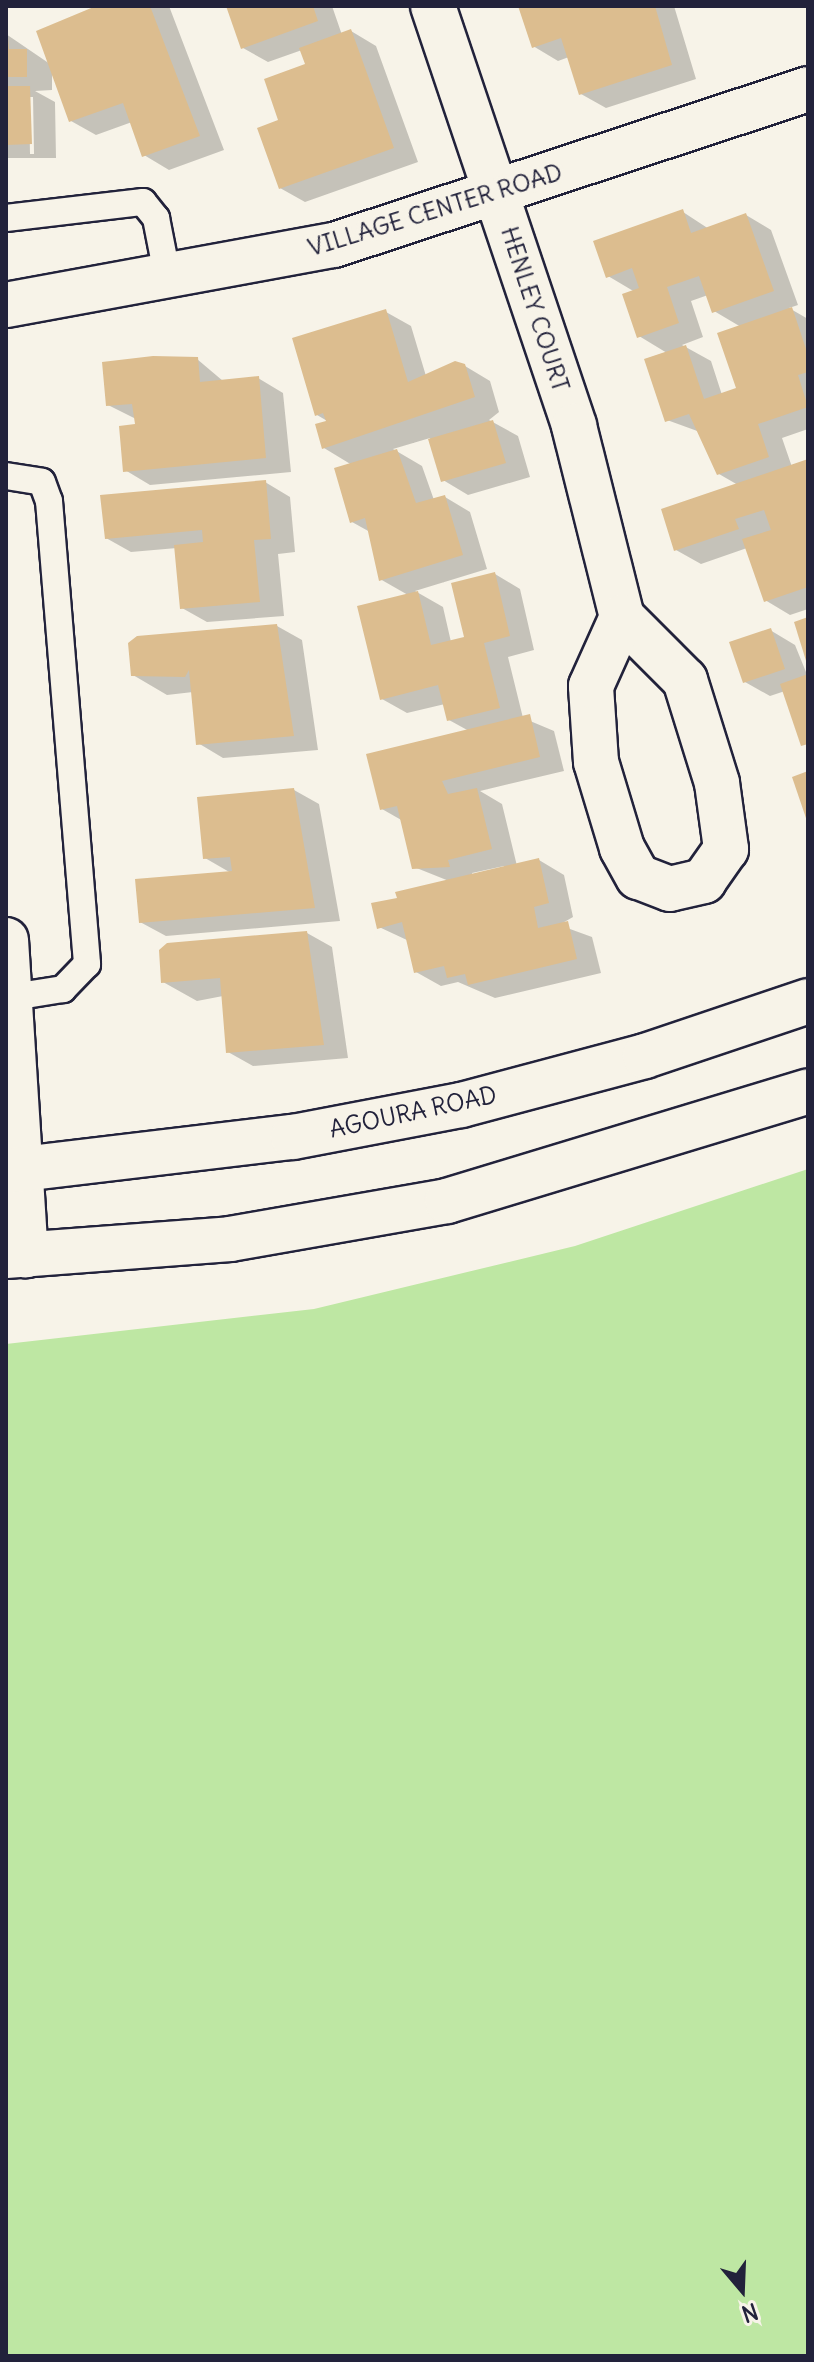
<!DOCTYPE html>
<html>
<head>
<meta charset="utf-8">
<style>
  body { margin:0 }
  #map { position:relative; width:814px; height:2362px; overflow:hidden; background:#f7f3e8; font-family:Delius,sans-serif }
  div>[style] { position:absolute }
  .green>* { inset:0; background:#bee7a3 }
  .shadow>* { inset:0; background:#0003 }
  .building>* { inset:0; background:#dcbd8f }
  .roads { filter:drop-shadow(2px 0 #22223b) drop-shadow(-2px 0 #22223b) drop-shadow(0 2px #22223b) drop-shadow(0 -2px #22223b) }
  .lane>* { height:26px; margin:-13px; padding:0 13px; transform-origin:13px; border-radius:13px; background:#f7f3e8 }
  .street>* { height:44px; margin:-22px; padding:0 22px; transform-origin:22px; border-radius:22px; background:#f7f3e8 }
  .secondary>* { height:44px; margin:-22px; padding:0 22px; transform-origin:22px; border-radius:22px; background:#f7f3e8 }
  span { translate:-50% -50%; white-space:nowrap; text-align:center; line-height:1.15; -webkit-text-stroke:8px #f7f3e8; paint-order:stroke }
  .street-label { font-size:24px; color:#22223b }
  .frame { position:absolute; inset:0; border:8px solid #22223b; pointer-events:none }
  .north { position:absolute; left:702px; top:2250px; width:80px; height:80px; -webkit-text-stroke:6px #f7f3e8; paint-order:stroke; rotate:161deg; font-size:22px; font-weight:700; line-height:32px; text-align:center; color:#22223b }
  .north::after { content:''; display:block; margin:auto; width:28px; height:36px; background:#22223b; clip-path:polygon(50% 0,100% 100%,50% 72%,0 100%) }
</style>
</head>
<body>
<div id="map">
  <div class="green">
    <div style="clip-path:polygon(808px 1169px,808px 2356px,6px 2356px,6px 1344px,314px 1309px,575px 1246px)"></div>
  </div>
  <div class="shadow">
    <div style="clip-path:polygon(evenodd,105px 6px,169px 6px,224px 150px,169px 170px,144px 155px,132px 122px,96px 135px,71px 121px,52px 70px,52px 90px,35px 91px,55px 102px,56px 158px,6px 158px,6px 34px,50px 64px,105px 6px,29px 97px,33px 97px,34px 154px,30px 154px,29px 97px)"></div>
    <div style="clip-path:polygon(229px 6px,332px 6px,342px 35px,351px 31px,376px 46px,418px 162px,305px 202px,280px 188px,280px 122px,308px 65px,302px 50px,268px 62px,243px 48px)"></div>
    <div style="clip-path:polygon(520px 6px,674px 6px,696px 79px,606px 108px,581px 94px,569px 57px,558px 61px,533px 46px)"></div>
    <div style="clip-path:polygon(evenodd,683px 212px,709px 229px,746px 215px,771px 230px,798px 305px,789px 308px,808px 319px,808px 429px,782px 438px,792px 467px,808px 461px,808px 609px,790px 615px,765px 600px,747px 548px,701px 564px,676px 550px,738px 485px,719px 474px,700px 432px,667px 420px,667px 353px,639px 336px,635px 292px,608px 276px,683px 212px,708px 295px,714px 311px,741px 327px,738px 389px,722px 395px,711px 361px,682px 345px,703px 337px,691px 301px,708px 295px)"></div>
    <div style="clip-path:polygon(evenodd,386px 312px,411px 326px,426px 376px,465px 366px,490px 381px,499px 412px,489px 420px,518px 436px,530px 477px,468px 495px,443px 480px,430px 438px,393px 449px,422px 466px,434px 500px,445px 497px,470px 512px,487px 569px,415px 591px,443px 607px,451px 642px,467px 638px,495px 574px,520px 589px,534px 650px,508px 657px,523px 718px,554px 731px,564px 771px,480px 791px,502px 804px,517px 866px,539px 860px,564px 875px,573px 917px,559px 925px,592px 937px,601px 973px,495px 998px,458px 982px,441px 986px,416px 972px,409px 941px,379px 927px,454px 883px,414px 867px,403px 821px,382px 809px,469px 731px,449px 720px,445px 704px,407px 713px,382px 699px,408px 595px,380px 579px,370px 532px,352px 522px,352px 465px,324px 448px,329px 422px,317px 415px,386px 312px,504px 866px,505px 869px,473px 878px,472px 873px,504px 866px)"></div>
    <div style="clip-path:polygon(197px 359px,223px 381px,258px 378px,283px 393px,291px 472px,150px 485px,125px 470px,136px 419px,108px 405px)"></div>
    <div style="clip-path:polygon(265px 482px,290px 497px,295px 552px,278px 554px,284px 616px,207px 622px,182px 608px,177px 548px,131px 552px,106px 538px)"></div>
    <div style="clip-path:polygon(277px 626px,302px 640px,318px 750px,223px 758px,198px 743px,193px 692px,167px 695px,133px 675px)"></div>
    <div style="clip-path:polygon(770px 630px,795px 645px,808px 677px,808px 748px,785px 691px,770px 696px,745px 682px)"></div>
    <div style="clip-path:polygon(294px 790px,319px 804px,340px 921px,166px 936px,140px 922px,231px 873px,205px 858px)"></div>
    <div style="clip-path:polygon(307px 933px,332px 947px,348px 1058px,253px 1066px,228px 1052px,223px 996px,197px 1001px,163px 982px)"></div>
  </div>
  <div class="building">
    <div style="clip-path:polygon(96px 6px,150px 6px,200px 136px,142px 157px,123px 103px,69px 122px,36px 31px)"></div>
    <div style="clip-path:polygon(226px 6px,313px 6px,318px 21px,241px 49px)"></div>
    <div style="clip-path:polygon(518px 6px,655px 6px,672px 65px,579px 95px,561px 38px,532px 48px)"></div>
    <div style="clip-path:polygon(351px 29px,394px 148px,279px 189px,257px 128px,278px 120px,264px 79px,305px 64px,299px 48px)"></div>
    <div style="clip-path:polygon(9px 37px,9px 49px,27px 49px,27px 77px,6px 77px)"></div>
    <div style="clip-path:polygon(6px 86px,30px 86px,32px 144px,6px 145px)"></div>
    <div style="clip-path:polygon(683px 209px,691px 233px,746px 213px,774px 291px,712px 313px,699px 276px,667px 287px,679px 323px,637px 338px,622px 294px,639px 288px,632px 268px,606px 278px,593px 241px)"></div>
    <div style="clip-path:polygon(792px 307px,808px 355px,808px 372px,798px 375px,808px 407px,758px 424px,769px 457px,717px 475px,689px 414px,665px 422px,644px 359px,686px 345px,704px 399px,736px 388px,717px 333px)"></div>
    <div style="clip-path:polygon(386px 309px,408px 382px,455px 361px,465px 364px,475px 397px,322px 449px,315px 424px,326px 421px,323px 413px,315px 416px,292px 338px)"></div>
    <div style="clip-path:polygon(153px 356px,198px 357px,200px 382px,259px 376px,266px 458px,123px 472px,119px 426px,135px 424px,132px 404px,106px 406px,102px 362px)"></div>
    <div style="clip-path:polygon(493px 420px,506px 463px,441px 482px,428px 439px)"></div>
    <div style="clip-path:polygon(397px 449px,416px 503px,445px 495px,463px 555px,379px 581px,365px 518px,350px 523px,334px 468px)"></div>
    <div style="clip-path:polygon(808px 459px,808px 587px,764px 602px,742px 539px,771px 530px,764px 510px,735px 519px,739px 529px,674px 551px,661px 509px)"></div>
    <div style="clip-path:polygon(266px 480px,271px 539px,254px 540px,260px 602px,180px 609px,174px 545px,203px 542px,202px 530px,105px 539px,100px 495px)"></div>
    <div style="clip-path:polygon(495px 572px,510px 636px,484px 643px,500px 708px,447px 721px,438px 685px,380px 700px,357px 606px,418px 591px,431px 645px,464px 637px,451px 583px)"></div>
    <div style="clip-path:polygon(808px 617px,808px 664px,807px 664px,794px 622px)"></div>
    <div style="clip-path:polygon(277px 624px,294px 736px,196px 745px,189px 670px,185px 677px,131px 676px,128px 643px,137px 636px)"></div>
    <div style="clip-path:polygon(771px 628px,785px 669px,743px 683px,729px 642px)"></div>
    <div style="clip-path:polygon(808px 674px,808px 744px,801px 746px,780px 684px)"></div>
    <div style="clip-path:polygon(530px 714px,540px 757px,442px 781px,448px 794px,477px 788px,492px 849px,448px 860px,450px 867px,412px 869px,397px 806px,380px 810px,366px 754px)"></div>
    <div style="clip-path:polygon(808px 771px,808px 824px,792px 777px)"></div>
    <div style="clip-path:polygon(294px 788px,315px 908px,139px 923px,135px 879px,232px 871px,230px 857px,203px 859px,197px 797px)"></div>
    <div style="clip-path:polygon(539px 858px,549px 903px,534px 907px,538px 928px,568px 921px,577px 959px,468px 985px,465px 974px,447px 978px,444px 966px,414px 973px,402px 922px,377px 929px,371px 903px,397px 898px,395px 892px)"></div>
    <div style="clip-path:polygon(307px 931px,324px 1045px,226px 1053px,220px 978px,161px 983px,159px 950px,167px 943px)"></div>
  </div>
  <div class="roads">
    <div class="lane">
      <div style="left:6px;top:218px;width:138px;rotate:-6.7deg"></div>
      <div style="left:143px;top:202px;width:21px;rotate:51deg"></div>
      <div style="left:156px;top:218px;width:62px;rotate:78.9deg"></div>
      <div style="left:6px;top:476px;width:36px;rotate:9deg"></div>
      <div style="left:42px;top:482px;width:20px;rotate:70deg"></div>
      <div style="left:49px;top:501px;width:465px;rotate:85.3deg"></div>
      <div style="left:87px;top:964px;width:35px;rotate:134deg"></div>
      <div style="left:63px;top:989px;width:58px;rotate:171deg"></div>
    </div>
    <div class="street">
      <div style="left:433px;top:6px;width:443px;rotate:71.4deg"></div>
      <div style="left:574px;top:426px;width:197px;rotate:75.9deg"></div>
      <div style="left:622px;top:617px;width:89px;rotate:45deg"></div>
      <div style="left:685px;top:680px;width:108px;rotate:72.7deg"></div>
      <div style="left:717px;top:783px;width:67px;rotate:82.2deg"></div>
      <div style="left:726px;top:849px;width:39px;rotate:125deg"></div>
      <div style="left:704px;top:881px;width:35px;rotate:167deg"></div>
      <div style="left:670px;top:889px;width:34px;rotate:-159deg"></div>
      <div style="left:638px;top:877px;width:33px;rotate:-119deg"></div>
      <div style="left:622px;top:848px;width:90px;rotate:-106.8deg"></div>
      <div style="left:596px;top:762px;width:76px;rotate:-93.8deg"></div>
      <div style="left:591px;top:686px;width:76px;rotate:-65.8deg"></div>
      <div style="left:6px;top:305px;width:333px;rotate:-10.4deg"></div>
      <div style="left:334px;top:245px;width:499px;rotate:-18.2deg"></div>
      <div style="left:6px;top:940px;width:316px;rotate:86.4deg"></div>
    </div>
    <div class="secondary">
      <div style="left:6px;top:1171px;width:289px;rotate:-6.8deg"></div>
      <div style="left:293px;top:1137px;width:171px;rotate:-10.8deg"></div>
      <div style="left:461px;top:1105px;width:190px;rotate:-14.9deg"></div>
      <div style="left:645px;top:1056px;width:172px;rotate:-18.6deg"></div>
      <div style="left:6px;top:1256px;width:225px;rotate:-4.3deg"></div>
      <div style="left:230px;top:1239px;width:220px;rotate:-9.9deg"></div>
      <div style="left:447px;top:1201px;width:377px;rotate:-16.9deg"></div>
    </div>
  </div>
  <div class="street-label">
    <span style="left:435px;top:210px;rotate:-17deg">VILLAGE CENTER ROAD</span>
    <span style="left:535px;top:309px;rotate:72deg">HENLEY COURT</span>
    <span style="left:413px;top:1112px;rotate:-12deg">AGOURA ROAD</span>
  </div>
  <div class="frame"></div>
  <div class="north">N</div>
</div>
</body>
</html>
